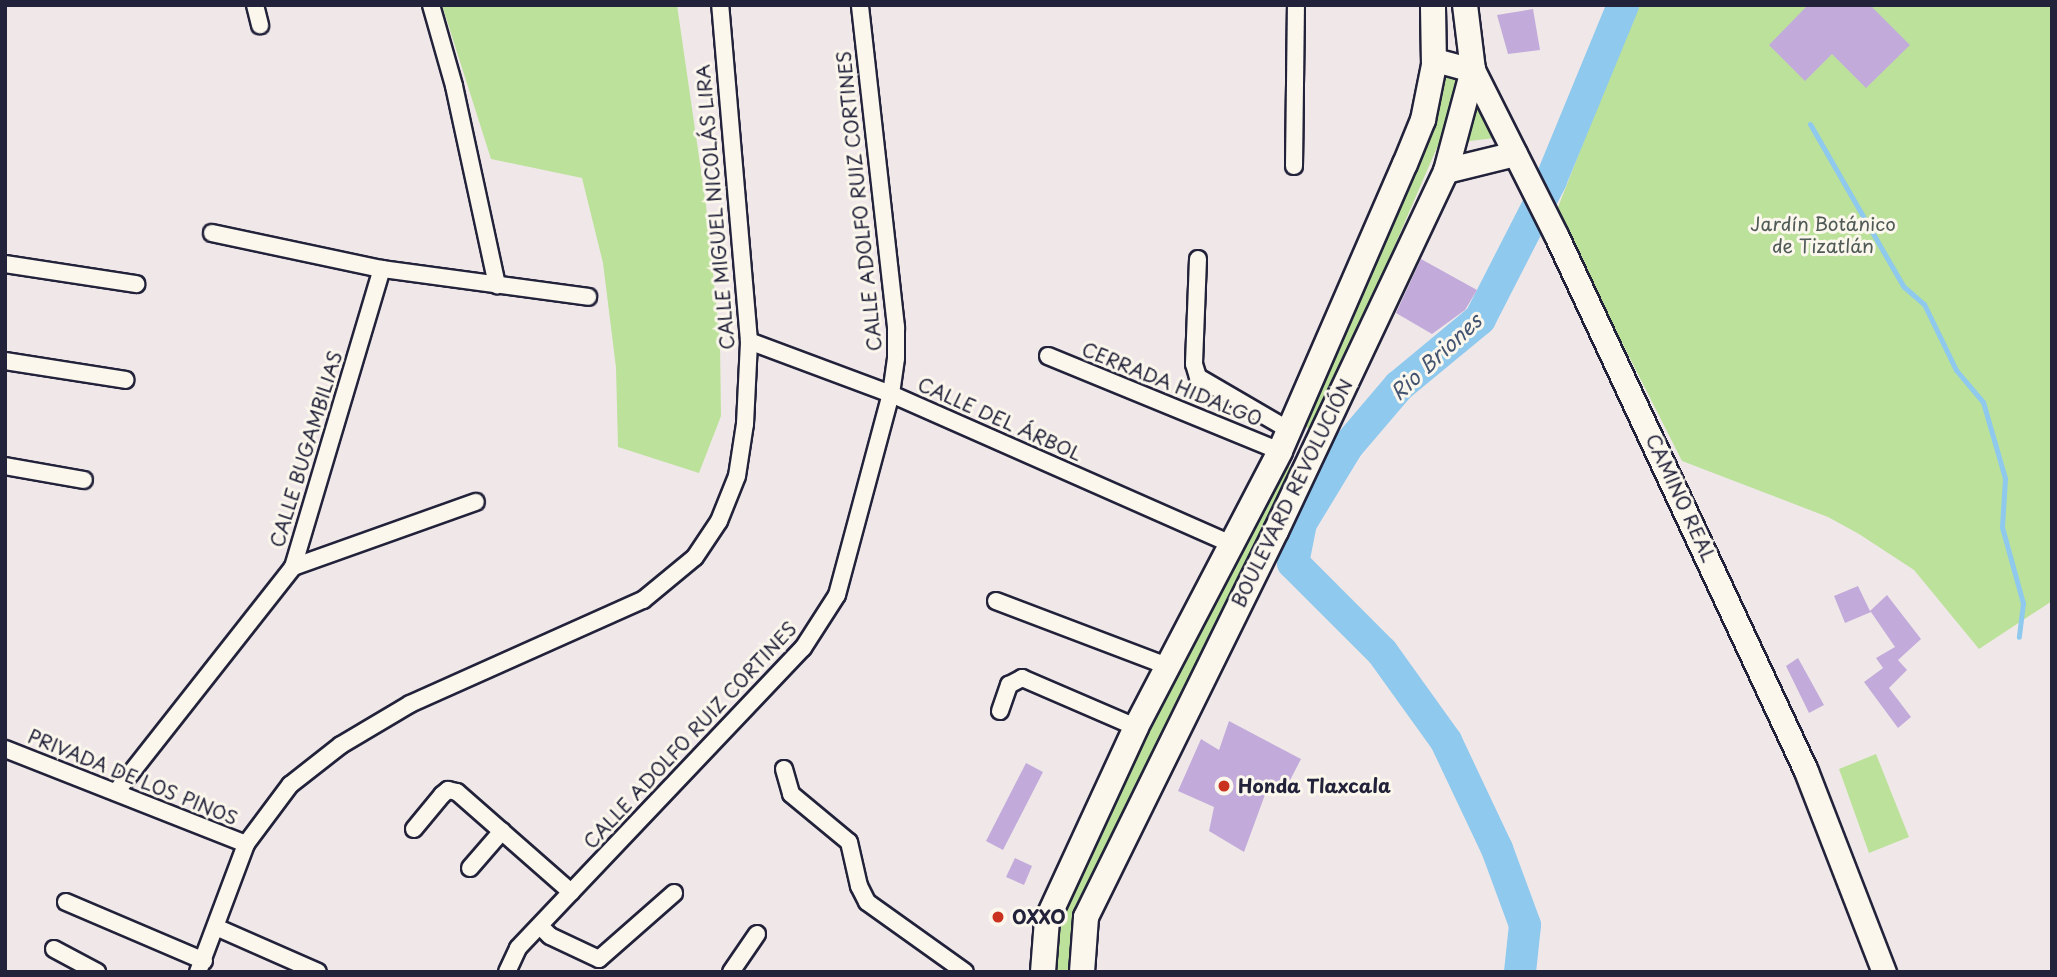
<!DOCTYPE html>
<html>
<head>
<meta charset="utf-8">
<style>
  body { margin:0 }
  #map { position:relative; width:2057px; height:977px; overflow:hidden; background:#f0e8e8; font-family:"Playpen Sans",sans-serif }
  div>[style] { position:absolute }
  .green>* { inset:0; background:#bce19b }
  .stream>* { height:5px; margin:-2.5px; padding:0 2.5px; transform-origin:2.5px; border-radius:2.5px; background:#8fc9ee }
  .river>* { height:32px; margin:-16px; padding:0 16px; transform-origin:16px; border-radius:16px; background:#8fc9ee }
  .building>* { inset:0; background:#c2abda }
  .roads { filter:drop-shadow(2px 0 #22223b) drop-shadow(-2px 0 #22223b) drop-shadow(0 2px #22223b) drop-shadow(0 -2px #22223b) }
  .street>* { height:16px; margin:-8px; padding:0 8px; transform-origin:8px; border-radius:8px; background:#fbf7ec }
  .secondary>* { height:23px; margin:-11.5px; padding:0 11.5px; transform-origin:11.5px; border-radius:11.5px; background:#fbf7ec }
  .primary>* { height:24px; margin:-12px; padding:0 12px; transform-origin:12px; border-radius:12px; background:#fbf7ec }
  .dots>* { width:19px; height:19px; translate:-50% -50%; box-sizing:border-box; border:4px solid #fbf7ec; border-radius:50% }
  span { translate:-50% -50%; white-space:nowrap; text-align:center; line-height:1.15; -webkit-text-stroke:6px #fbf7ec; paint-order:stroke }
  .street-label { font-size:19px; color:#22223b }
  .park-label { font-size:19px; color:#505b58 }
  .poi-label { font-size:19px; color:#22223b; font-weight:700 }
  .left { translate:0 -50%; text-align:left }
  .water-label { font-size:21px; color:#435471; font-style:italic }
  .frame { position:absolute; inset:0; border:7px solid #22223b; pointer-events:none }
</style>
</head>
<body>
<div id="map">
  <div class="green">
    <div style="clip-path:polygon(442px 5px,677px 5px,706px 205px,720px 341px,721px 416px,699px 473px,618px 447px,616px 368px,603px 263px,582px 178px,491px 159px)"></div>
    <div style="clip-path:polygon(1637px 5px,2052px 5px,2052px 601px,1979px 649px,1914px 570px,1859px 534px,1828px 517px,1682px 461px,1570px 240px,1553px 220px)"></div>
    <div style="clip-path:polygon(1439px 69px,1462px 76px,1445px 129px,1315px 430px,1296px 424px)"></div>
    <div style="clip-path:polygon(1473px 94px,1495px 138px,1461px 142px)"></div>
    <div style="clip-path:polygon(1280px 462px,1297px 471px,1072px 972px,1055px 972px,1059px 913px,1145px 727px)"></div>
    <div style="clip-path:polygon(1876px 754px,1909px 837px,1869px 853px,1839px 769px)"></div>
  </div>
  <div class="stream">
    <div style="left:1810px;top:124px;width:187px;rotate:60.1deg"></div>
    <div style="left:1903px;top:286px;width:28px;rotate:41deg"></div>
    <div style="left:1924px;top:304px;width:73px;rotate:64.1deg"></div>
    <div style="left:1956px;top:370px;width:42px;rotate:49.8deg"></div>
    <div style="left:1983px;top:402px;width:79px;rotate:73.9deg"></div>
    <div style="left:2005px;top:478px;width:49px;rotate:93.5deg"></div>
    <div style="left:2002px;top:527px;width:79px;rotate:74.6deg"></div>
    <div style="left:2023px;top:603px;width:34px;rotate:97deg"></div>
  </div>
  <div class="river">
    <div style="left:1520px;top:972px;width:47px;rotate:-83.9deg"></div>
    <div style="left:1525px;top:925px;width:81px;rotate:-110.2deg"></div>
    <div style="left:1497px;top:849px;width:119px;rotate:-115.3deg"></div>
    <div style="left:1446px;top:741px;width:110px;rotate:-125.7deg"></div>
    <div style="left:1382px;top:652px;width:126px;rotate:-135deg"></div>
    <div style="left:1293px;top:563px;width:41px;rotate:-78.7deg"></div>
    <div style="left:1301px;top:523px;width:89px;rotate:-58.8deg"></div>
    <div style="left:1347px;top:447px;width:80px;rotate:-49.6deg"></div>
    <div style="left:1399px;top:386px;width:105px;rotate:-39.6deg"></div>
    <div style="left:1480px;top:319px;width:156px;rotate:-62.9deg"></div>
    <div style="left:1551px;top:180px;width:189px;rotate:-67.6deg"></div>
  </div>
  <div class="building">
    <div style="clip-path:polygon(1808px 5px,1870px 5px,1910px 45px,1866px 88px,1832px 54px,1805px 81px,1769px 45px)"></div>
    <div style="clip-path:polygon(1533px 9px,1540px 50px,1508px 54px,1497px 15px)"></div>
    <div style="clip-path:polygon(1421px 259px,1477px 290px,1465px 310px,1432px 334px,1396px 313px)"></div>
    <div style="clip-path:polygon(1858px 586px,1870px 611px,1887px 595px,1921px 639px,1898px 660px,1907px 670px,1889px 688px,1911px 717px,1898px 728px,1864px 682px,1883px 668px,1876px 658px,1895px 647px,1871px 612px,1845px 623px,1834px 596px)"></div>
    <div style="clip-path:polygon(1798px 658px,1824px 705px,1809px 713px,1786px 666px)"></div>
    <div style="clip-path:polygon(1229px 721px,1301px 759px,1285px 790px,1270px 781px,1244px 852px,1209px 831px,1214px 807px,1178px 791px,1201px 739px,1219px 750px)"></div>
    <div style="clip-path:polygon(1026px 763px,1043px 772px,1003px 850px,986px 841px)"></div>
    <div style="clip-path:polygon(1015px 858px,1032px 866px,1024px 885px,1006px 877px)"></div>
  </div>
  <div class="roads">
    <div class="street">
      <div style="left:255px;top:5px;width:21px;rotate:76deg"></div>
      <div style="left:431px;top:5px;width:84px;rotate:74.1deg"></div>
      <div style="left:454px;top:86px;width:204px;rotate:77.8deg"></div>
      <div style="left:1294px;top:166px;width:161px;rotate:-89.3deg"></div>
      <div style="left:212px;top:233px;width:174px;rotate:12deg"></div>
      <div style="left:382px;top:269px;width:208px;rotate:7.7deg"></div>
      <div style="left:1198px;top:259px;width:105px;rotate:92.2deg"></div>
      <div style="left:1194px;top:364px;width:14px;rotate:73deg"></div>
      <div style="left:1198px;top:377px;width:105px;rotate:30.2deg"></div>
      <div style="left:5px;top:264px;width:133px;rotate:8.7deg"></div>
      <div style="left:749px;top:341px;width:152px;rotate:20.5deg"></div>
      <div style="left:891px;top:394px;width:372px;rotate:23.8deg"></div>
      <div style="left:1048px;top:356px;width:251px;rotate:22.3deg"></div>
      <div style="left:5px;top:361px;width:122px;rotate:8.9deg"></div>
      <div style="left:5px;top:466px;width:80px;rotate:10deg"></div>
      <div style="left:293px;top:567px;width:194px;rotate:-19.6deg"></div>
      <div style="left:996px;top:601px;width:183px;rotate:20.8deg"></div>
      <div style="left:1000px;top:711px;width:28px;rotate:-71deg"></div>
      <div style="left:1009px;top:685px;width:15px;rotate:-28deg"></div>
      <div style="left:1022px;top:678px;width:124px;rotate:23.3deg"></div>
      <div style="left:5px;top:749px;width:259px;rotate:21.5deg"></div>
      <div style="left:784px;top:769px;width:26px;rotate:74deg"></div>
      <div style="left:791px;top:794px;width:75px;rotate:39.6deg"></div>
      <div style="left:849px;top:842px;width:45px;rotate:77.2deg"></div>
      <div style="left:859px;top:886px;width:18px;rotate:63deg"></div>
      <div style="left:867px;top:902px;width:120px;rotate:35.5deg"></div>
      <div style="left:116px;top:792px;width:286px;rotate:-51.8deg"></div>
      <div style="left:293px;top:567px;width:311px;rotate:-73.4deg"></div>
      <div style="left:414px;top:829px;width:44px;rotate:-50.5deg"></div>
      <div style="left:442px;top:795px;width:8px;rotate:-40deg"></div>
      <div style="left:448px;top:790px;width:9px;rotate:13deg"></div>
      <div style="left:457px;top:792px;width:152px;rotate:41.3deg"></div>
      <div style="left:470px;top:868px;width:49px;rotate:-49.1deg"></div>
      <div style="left:66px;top:902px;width:150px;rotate:23.1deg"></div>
      <div style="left:540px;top:926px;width:14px;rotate:45deg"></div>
      <div style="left:550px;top:936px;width:54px;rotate:25.1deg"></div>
      <div style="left:599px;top:959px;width:100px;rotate:-41.3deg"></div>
      <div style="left:218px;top:928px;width:109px;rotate:23.7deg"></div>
      <div style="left:54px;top:949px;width:49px;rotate:28.1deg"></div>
      <div style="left:198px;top:972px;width:137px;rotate:-69.4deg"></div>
      <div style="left:246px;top:844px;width:74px;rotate:-53.3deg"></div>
      <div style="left:290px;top:785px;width:65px;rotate:-38.1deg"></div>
      <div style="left:341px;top:745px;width:80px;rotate:-30.7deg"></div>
      <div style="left:410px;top:704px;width:255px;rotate:-24.1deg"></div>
      <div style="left:643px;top:600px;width:67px;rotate:-39.6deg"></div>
      <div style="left:695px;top:557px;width:43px;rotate:-56.3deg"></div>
      <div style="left:719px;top:521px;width:48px;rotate:-68.2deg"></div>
      <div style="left:737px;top:476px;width:53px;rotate:-81.3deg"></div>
      <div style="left:745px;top:424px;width:83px;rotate:-87.2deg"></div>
      <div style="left:749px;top:341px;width:337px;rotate:-94.9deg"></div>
      <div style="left:507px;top:972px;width:26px;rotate:-65deg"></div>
      <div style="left:518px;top:948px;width:414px;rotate:-46.5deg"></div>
      <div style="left:803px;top:648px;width:63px;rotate:-57.3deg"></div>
      <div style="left:837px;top:595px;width:208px;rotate:-75deg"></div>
      <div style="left:891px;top:394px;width:36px;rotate:-82deg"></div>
      <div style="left:896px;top:358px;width:31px;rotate:-90deg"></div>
      <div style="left:896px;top:327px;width:324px;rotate:-96.4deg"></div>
      <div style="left:731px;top:972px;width:46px;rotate:-55.6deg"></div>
    </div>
    <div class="secondary">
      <div style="left:1435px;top:60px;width:39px;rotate:15deg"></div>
      <div style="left:1473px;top:70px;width:185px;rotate:63.3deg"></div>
      <div style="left:1556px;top:235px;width:591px;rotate:64.99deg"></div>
      <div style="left:1806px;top:771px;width:216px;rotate:68.8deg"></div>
    </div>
    <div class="primary">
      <div style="left:1446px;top:171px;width:71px;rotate:-13.8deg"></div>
      <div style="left:1043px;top:972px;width:52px;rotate:-85.6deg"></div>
      <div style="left:1047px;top:920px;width:213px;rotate:-65.2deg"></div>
      <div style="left:1136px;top:727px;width:311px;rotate:-62.4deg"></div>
      <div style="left:1280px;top:451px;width:313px;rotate:-66.5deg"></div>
      <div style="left:1405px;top:164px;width:48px;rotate:-67.8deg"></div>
      <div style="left:1423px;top:120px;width:56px;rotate:-78.7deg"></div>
      <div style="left:1434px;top:65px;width:60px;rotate:-91deg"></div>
      <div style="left:1082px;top:972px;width:55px;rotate:-85.8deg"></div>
      <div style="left:1086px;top:917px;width:430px;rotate:-63.8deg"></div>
      <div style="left:1276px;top:531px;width:398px;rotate:-64.7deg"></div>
      <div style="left:1446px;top:171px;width:105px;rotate:-75deg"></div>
      <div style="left:1473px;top:70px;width:65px;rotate:-97deg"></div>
    </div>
  </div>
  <div class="dots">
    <div style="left:1224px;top:786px;background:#c8321e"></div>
    <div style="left:998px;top:917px;background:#c8321e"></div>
  </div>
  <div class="street-label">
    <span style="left:859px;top:201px;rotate:-96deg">CALLE ADOLFO RUIZ CORTINES</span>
    <span style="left:715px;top:207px;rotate:-95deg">CALLE MIGUEL NICOLÁS LIRA</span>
    <span style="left:1172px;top:384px;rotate:22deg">CERRADA HIDALGO</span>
    <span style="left:1000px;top:419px;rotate:24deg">CALLE DEL ÁRBOL</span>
    <span style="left:306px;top:449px;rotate:-73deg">CALLE BUGAMBILIAS</span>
    <span style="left:1292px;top:493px;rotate:-64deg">BOULEVARD REVOLUCIÓN</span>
    <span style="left:1681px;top:498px;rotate:65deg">CAMINO REAL</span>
    <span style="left:690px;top:735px;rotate:-47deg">CALLE ADOLFO RUIZ CORTINES</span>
    <span style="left:133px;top:777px;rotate:22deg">PRIVADA DE LOS PINOS</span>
  </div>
  <div class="park-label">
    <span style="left:1823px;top:235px">Jardín Botánico<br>de Tizatlán</span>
  </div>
  <div class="poi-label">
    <span class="left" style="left:1238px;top:786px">Honda Tlaxcala</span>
    <span class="left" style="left:1012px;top:917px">OXXO</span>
  </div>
  <div class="water-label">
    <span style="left:1435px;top:356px;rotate:-43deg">Rio Briones</span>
  </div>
  <div class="frame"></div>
</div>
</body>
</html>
